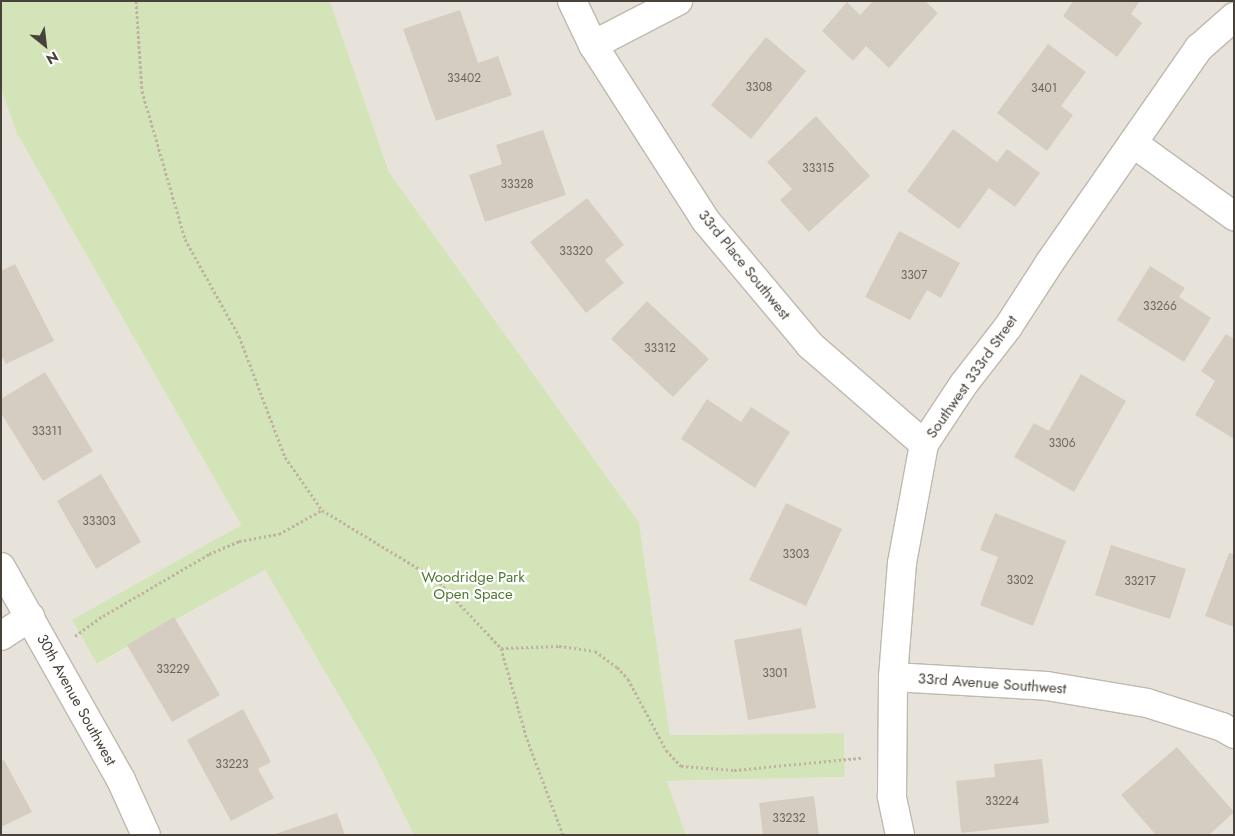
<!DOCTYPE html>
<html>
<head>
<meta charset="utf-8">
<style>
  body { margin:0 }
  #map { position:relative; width:1235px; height:836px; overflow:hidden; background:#f5f1ec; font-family:Jost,sans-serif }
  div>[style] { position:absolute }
  .residential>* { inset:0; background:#e8e3da }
  .green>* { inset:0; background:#d3e5b8 }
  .building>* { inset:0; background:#d5cdc2 }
  .path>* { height:3px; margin-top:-1.5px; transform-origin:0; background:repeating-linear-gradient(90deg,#c0b3a1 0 2.5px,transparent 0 5px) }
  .roads { filter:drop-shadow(1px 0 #c0b8af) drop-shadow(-1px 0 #c0b8af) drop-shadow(0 1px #c0b8af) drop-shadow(0 -1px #c0b8af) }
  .street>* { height:28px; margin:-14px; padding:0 14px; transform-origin:14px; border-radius:14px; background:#fff }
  span { translate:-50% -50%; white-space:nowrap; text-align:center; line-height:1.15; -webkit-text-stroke:4.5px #fff; paint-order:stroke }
  .number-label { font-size:12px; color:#6b655c }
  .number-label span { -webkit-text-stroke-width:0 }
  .street-label { font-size:15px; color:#48423a }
  .park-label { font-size:15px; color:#4f7730 }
  .frame { position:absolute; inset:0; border:2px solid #48423a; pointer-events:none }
  .north { position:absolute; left:20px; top:20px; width:50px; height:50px; -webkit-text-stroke:4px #fff; paint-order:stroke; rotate:151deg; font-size:14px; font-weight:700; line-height:20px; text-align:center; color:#48423a }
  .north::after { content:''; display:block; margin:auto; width:18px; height:22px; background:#48423a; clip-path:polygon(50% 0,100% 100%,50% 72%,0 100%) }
</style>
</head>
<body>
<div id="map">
  <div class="residential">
    <div style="clip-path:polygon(330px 1px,1234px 1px,1234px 835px,686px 835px,667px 781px,845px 777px,844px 733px,670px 735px,639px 522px,389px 172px)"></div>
    <div style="clip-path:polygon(1px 89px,16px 132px,241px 525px,73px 621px,98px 664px,265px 570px,375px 757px,414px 835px,1px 835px)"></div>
  </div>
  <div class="green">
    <div style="clip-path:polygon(1px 1px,330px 1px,389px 172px,639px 522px,670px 735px,844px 733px,845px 777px,667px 781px,686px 835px,414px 835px,375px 757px,265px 570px,97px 664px,72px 620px,241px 525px,16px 132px,1px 89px)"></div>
  </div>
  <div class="building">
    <div style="clip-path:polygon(873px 1px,925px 1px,938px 13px,889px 68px,866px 46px,853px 61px,822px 31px,847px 2px,860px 15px)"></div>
    <div style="clip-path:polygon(1073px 1px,1140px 1px,1131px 14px,1142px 23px,1117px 57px,1063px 16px)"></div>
    <div style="clip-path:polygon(460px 10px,478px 63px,498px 56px,512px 95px,436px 121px,403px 29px)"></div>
    <div style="clip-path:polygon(766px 37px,806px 71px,751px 139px,711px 105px)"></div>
    <div style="clip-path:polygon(1048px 44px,1086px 72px,1061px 106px,1073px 115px,1047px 151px,997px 113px)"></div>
    <div style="clip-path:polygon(816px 116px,870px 176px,809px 232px,780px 200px,792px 189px,767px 162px)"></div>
    <div style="clip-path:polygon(953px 129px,997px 162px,1007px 149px,1040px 173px,1015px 207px,989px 188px,959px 229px,907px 191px)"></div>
    <div style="clip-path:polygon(543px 130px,566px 195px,485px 222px,469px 175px,502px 164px,496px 145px)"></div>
    <div style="clip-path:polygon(587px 198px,624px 245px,605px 260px,624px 283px,586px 313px,530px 242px)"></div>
    <div style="clip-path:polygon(899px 231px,960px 263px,941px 298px,927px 290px,910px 320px,865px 297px)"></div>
    <div style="clip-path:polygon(15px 264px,54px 341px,6px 364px,1px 355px,1px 271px)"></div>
    <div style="clip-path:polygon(1150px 266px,1185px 288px,1179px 297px,1211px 318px,1184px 362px,1117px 320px)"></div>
    <div style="clip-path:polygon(647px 301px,709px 359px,673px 397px,611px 339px)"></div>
    <div style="clip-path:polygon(1226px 334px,1234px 339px,1234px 439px,1195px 415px,1215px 381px,1201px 371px)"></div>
    <div style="clip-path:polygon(45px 372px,93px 451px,43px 481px,1px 413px,1px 399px)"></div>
    <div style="clip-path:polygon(1081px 374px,1126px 401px,1074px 492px,1014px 457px,1034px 423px,1049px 431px)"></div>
    <div style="clip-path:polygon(707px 399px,741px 422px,751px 407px,790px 432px,755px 488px,681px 439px)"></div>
    <div style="clip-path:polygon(101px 474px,141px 542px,96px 569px,57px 501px)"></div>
    <div style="clip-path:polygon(786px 503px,842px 529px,806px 606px,749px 580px)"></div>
    <div style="clip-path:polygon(995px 513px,1066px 541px,1033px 626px,980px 605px,998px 557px,980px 550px)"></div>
    <div style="clip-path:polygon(1111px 545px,1186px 569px,1170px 619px,1095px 595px)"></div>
    <div style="clip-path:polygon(1229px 553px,1234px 554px,1234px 627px,1205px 616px)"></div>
    <div style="clip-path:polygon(174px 617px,220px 695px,172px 722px,127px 645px)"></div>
    <div style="clip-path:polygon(801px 628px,816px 708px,748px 720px,734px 640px)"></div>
    <div style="clip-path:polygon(243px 709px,271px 762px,258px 769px,274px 798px,231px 821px,187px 740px)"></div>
    <div style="clip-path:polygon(1177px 747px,1234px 812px,1209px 835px,1156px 835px,1121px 795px)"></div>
    <div style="clip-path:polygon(1042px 759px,1049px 823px,961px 833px,956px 781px,995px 777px,994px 764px)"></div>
    <div style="clip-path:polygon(4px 760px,32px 812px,1px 827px,1px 761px)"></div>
    <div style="clip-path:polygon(814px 796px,819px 835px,763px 835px,759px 803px)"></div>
    <div style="clip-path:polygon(337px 813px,345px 835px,275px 835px,275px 834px)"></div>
  </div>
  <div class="path">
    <div style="left:136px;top:1px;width:90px;rotate:86.2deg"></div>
    <div style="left:142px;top:91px;width:154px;rotate:73.8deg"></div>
    <div style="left:185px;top:239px;width:111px;rotate:60.9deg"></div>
    <div style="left:239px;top:336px;width:129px;rotate:69.2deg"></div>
    <div style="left:285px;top:457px;width:65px;rotate:55.1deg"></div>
    <div style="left:322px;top:510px;width:133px;rotate:31.2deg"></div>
    <div style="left:436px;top:579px;width:95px;rotate:46.7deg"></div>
    <div style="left:501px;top:648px;width:95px;rotate:74.1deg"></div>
    <div style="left:527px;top:739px;width:103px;rotate:69.4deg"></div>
    <div style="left:75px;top:636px;width:34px;rotate:-36deg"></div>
    <div style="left:103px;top:616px;width:123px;rotate:-30.3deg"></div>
    <div style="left:209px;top:554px;width:33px;rotate:-23deg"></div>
    <div style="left:239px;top:541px;width:41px;rotate:-9.9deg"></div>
    <div style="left:279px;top:534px;width:49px;rotate:-29.2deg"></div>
    <div style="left:501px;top:648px;width:58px;rotate:-2deg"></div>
    <div style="left:559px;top:646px;width:36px;rotate:8deg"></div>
    <div style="left:595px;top:651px;width:27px;rotate:36deg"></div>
    <div style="left:617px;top:667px;width:16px;rotate:47deg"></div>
    <div style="left:628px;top:679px;width:81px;rotate:61.8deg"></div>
    <div style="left:666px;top:750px;width:22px;rotate:47deg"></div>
    <div style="left:681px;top:766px;width:53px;rotate:4.3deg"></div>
    <div style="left:734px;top:770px;width:129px;rotate:-5.4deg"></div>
  </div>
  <div class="roads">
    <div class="street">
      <div style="left:572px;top:1px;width:49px;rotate:64.5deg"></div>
      <div style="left:593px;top:45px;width:209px;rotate:57.3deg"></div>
      <div style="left:706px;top:221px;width:162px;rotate:50deg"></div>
      <div style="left:810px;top:345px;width:151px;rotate:41deg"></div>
      <div style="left:593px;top:45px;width:96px;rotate:-27.4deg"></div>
      <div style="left:1133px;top:143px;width:125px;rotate:35.9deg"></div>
      <div style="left:1px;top:567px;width:244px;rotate:60.6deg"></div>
      <div style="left:121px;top:780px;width:60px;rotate:65.6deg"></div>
      <div style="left:1px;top:636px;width:35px;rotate:-33deg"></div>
      <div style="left:893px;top:677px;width:154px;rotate:3.3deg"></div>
      <div style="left:1047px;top:686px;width:101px;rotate:9.6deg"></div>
      <div style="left:1147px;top:703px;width:79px;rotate:17.7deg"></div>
      <div style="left:1222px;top:727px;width:14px;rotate:30deg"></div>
      <div style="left:900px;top:835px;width:40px;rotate:-102deg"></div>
      <div style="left:892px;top:796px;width:119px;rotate:-89.5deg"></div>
      <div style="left:893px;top:677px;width:114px;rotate:-85.5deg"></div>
      <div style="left:902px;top:563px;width:121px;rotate:-79.5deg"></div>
      <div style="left:924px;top:444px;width:71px;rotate:-56.5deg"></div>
      <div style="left:963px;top:385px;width:73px;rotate:-52.2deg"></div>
      <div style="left:1008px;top:327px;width:77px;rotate:-57.1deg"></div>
      <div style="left:1050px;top:262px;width:261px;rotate:-55.2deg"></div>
      <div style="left:1199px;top:48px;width:47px;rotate:-41.5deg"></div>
    </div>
  </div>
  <div class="number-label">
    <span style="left:464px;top:79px">33402</span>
    <span style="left:759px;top:88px">3308</span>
    <span style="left:1044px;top:89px">3401</span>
    <span style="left:818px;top:169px">33315</span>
    <span style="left:517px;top:185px">33328</span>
    <span style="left:576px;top:252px">33320</span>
    <span style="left:914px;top:276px">3307</span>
    <span style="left:1160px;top:307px">33266</span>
    <span style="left:660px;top:349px">33312</span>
    <span style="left:47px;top:432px">33311</span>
    <span style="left:1062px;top:444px">3306</span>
    <span style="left:99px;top:522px">33303</span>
    <span style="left:796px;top:555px">3303</span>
    <span style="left:1020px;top:581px">3302</span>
    <span style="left:1140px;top:582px">33217</span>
    <span style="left:173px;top:670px">33229</span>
    <span style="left:775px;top:674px">3301</span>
    <span style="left:232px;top:765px">33223</span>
    <span style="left:1002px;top:802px">33224</span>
    <span style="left:789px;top:819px">33232</span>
  </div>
  <div class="street-label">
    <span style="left:744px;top:265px;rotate:51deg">33rd Place Southwest</span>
    <span style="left:972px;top:377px;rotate:-55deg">Southwest 333rd Street</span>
    <span style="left:992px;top:684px;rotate:4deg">33rd Avenue Southwest</span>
    <span style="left:76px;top:700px;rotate:61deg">30th Avenue Southwest</span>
  </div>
  <div class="park-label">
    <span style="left:473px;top:586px">Woodridge Park<br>Open Space</span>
  </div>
  <div class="frame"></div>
  <div class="north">N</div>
</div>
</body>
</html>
